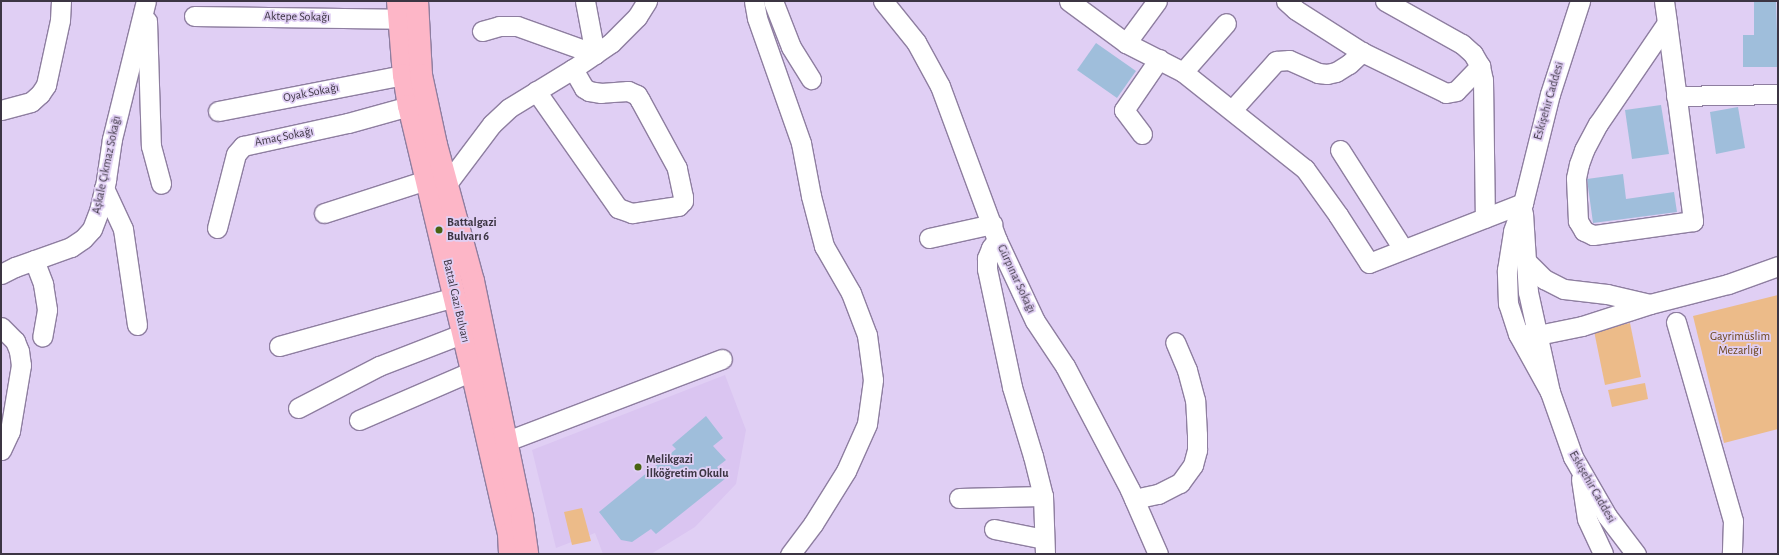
<!DOCTYPE html>
<html>
<head>
<meta charset="utf-8">
<style>
  body { margin:0 }
  #map { position:relative; width:1779px; height:555px; overflow:hidden; background:#e0cff4; font-family:"Alegreya Sans",sans-serif }
  div>[style] { position:absolute }
  .built>* { inset:0; background:#dac5f1 }
  .green>* { inset:0; background:#ecbb89 }
  .building>* { inset:0; background:#9fbedb }
  .roads { filter:drop-shadow(1px 0 #8e7ea0) drop-shadow(-1px 0 #8e7ea0) drop-shadow(0 1px #8e7ea0) drop-shadow(0 -1px #8e7ea0) }
  .minor>* { height:19px; margin:-9.5px; padding:0 9.5px; transform-origin:9.5px; border-radius:9.5px; background:#fff }
  .major>* { height:22px; margin:-11px; padding:0 11px; transform-origin:11px; border-radius:11px; background:#fdb6c7 }
  .dots>* { width:11px; height:11px; translate:-50% -50%; box-sizing:border-box; border:2px solid #e0cff4; border-radius:50% }
  span { translate:-50% -50%; white-space:nowrap; text-align:center; line-height:1.15; -webkit-text-stroke:3.5px #e0cff4; paint-order:stroke }
  .street-label { font-size:12px; color:#3c3543 }
  .poi-label { font-size:12px; color:#3c3543; font-weight:700 }
  .left { translate:0 -50%; text-align:left }
  .park-label { font-size:12px; color:#6b461b }
  .frame { position:absolute; inset:0; border:2px solid #3c3543; pointer-events:none }
</style>
</head>
<body>
<div id="map">
  <div class="built">
    <div style="clip-path:polygon(725px 375px,746px 430px,736px 484px,695px 527px,651px 554px,603px 554px,595px 533px,556px 548px,532px 450px)"></div>
  </div>
  <div class="green">
    <div style="clip-path:polygon(1778px 295px,1778px 429px,1724px 443px,1693px 316px)"></div>
    <div style="clip-path:polygon(1630px 323px,1641px 377px,1605px 385px,1594px 331px)"></div>
    <div style="clip-path:polygon(1645px 383px,1648px 399px,1612px 407px,1608px 390px)"></div>
    <div style="clip-path:polygon(582px 508px,591px 541px,572px 545px,564px 512px)"></div>
  </div>
  <div class="building">
    <div style="clip-path:polygon(1754px 1px,1776px 1px,1778px 67px,1743px 67px,1743px 35px,1754px 35px)"></div>
    <div style="clip-path:polygon(1096px 43px,1136px 71px,1117px 98px,1077px 70px)"></div>
    <div style="clip-path:polygon(1661px 105px,1669px 154px,1632px 159px,1625px 110px)"></div>
    <div style="clip-path:polygon(1738px 107px,1745px 148px,1716px 154px,1710px 112px)"></div>
    <div style="clip-path:polygon(1623px 174px,1626px 199px,1674px 192px,1677px 212px,1593px 223px,1587px 179px)"></div>
    <div style="clip-path:polygon(706px 416px,723px 438px,713px 446px,726px 460px,717px 467px,726px 478px,656px 534px,651px 529px,632px 542px,621px 540px,599px 512px,676px 449px,672px 445px)"></div>
  </div>
  <div class="roads">
    <div class="minor">
      <div style="left:585px;top:1px;width:54px;rotate:79.3deg"></div>
      <div style="left:754px;top:1px;width:17px;rotate:80deg"></div>
      <div style="left:757px;top:18px;width:133px;rotate:70.6deg"></div>
      <div style="left:801px;top:143px;width:54px;rotate:79.3deg"></div>
      <div style="left:811px;top:196px;width:52px;rotate:75.4deg"></div>
      <div style="left:824px;top:246px;width:54px;rotate:60.1deg"></div>
      <div style="left:851px;top:293px;width:45px;rotate:69.1deg"></div>
      <div style="left:867px;top:335px;width:45px;rotate:82.4deg"></div>
      <div style="left:873px;top:380px;width:44px;rotate:97.8deg"></div>
      <div style="left:867px;top:424px;width:51px;rotate:114.1deg"></div>
      <div style="left:846px;top:471px;width:62px;rotate:121.9deg"></div>
      <div style="left:813px;top:524px;width:38px;rotate:127deg"></div>
      <div style="left:773px;top:1px;width:49px;rotate:68.6deg"></div>
      <div style="left:791px;top:47px;width:38px;rotate:58deg"></div>
      <div style="left:883px;top:1px;width:53px;rotate:51.2deg"></div>
      <div style="left:916px;top:42px;width:50px;rotate:61.4deg"></div>
      <div style="left:940px;top:86px;width:164px;rotate:69.7deg"></div>
      <div style="left:997px;top:240px;width:89px;rotate:64.9deg"></div>
      <div style="left:1035px;top:321px;width:54px;rotate:56.3deg"></div>
      <div style="left:1065px;top:366px;width:140px;rotate:62.3deg"></div>
      <div style="left:1130px;top:490px;width:70px;rotate:66.4deg"></div>
      <div style="left:1069px;top:1px;width:71px;rotate:36.4deg"></div>
      <div style="left:1126px;top:43px;width:64px;rotate:27deg"></div>
      <div style="left:1183px;top:72px;width:156px;rotate:38.5deg"></div>
      <div style="left:1305px;top:169px;width:57px;rotate:54.3deg"></div>
      <div style="left:1338px;top:215px;width:57px;rotate:57.1deg"></div>
      <div style="left:1369px;top:263px;width:165px;rotate:-21.3deg"></div>
      <div style="left:1286px;top:1px;width:13px;rotate:42deg"></div>
      <div style="left:1296px;top:10px;width:78px;rotate:32.5deg"></div>
      <div style="left:1362px;top:52px;width:93px;rotate:26deg"></div>
      <div style="left:1446px;top:93px;width:10px;rotate:-11deg"></div>
      <div style="left:1456px;top:91px;width:35px;rotate:-46deg"></div>
      <div style="left:1385px;top:1px;width:88px;rotate:29.2deg"></div>
      <div style="left:1462px;top:44px;width:15px;rotate:42deg"></div>
      <div style="left:1473px;top:54px;width:14px;rotate:60deg"></div>
      <div style="left:1480px;top:66px;width:14px;rotate:78deg"></div>
      <div style="left:1483px;top:80px;width:138px;rotate:89.2deg"></div>
      <div style="left:1664px;top:1px;width:22px;rotate:82deg"></div>
      <div style="left:1667px;top:23px;width:200px;rotate:82.5deg"></div>
      <div style="left:1693px;top:221px;width:101px;rotate:172deg"></div>
      <div style="left:1593px;top:235px;width:10px;rotate:-156deg"></div>
      <div style="left:1584px;top:231px;width:12px;rotate:-121deg"></div>
      <div style="left:1578px;top:221px;width:43px;rotate:-92.7deg"></div>
      <div style="left:1576px;top:178px;width:14px;rotate:-78deg"></div>
      <div style="left:1579px;top:164px;width:15px;rotate:-70deg"></div>
      <div style="left:1584px;top:150px;width:30px;rotate:-62deg"></div>
      <div style="left:1598px;top:124px;width:122px;rotate:-55.7deg"></div>
      <div style="left:194px;top:16px;width:205px;rotate:0.8deg"></div>
      <div style="left:147px;top:21px;width:125px;rotate:88.2deg"></div>
      <div style="left:151px;top:146px;width:39px;rotate:75deg"></div>
      <div style="left:482px;top:31px;width:18px;rotate:-16deg"></div>
      <div style="left:499px;top:26px;width:18px"></div>
      <div style="left:517px;top:26px;width:83px;rotate:19.7deg"></div>
      <div style="left:1126px;top:43px;width:52px;rotate:-53.6deg"></div>
      <div style="left:1183px;top:72px;width:65px;rotate:-48.7deg"></div>
      <div style="left:536px;top:91px;width:143px;rotate:55deg"></div>
      <div style="left:618px;top:208px;width:15px;rotate:20deg"></div>
      <div style="left:632px;top:213px;width:47px;rotate:-8.7deg"></div>
      <div style="left:678px;top:206px;width:7px;rotate:-45deg"></div>
      <div style="left:683px;top:201px;width:4px;rotate:-90deg"></div>
      <div style="left:683px;top:197px;width:30px;rotate:-102deg"></div>
      <div style="left:677px;top:168px;width:77px;rotate:-118.6deg"></div>
      <div style="left:640px;top:100px;width:6px;rotate:-121deg"></div>
      <div style="left:637px;top:95px;width:10px;rotate:-156deg"></div>
      <div style="left:628px;top:91px;width:27px;rotate:176deg"></div>
      <div style="left:601px;top:93px;width:12px;rotate:-171deg"></div>
      <div style="left:589px;top:91px;width:6px;rotate:-149deg"></div>
      <div style="left:584px;top:88px;width:22px;rotate:-120deg"></div>
      <div style="left:1676px;top:96px;width:102px;rotate:-1.1deg"></div>
      <div style="left:1px;top:110px;width:31px;rotate:-15deg"></div>
      <div style="left:31px;top:102px;width:12px;rotate:-42deg"></div>
      <div style="left:40px;top:94px;width:11px;rotate:-56deg"></div>
      <div style="left:46px;top:85px;width:66px;rotate:-77.8deg"></div>
      <div style="left:60px;top:20px;width:19px;rotate:-87deg"></div>
      <div style="left:1232px;top:110px;width:66px;rotate:-48.1deg"></div>
      <div style="left:1276px;top:61px;width:13px;rotate:-4deg"></div>
      <div style="left:1289px;top:60px;width:32px;rotate:24deg"></div>
      <div style="left:1318px;top:73px;width:9px;rotate:6deg"></div>
      <div style="left:1327px;top:74px;width:9px;rotate:-13deg"></div>
      <div style="left:1336px;top:72px;width:15px;rotate:-32deg"></div>
      <div style="left:1349px;top:64px;width:18px;rotate:-43deg"></div>
      <div style="left:218px;top:111px;width:189px;rotate:-11deg"></div>
      <div style="left:1142px;top:134px;width:30px;rotate:-127deg"></div>
      <div style="left:1124px;top:110px;width:62px;rotate:-55.5deg"></div>
      <div style="left:1340px;top:150px;width:117px;rotate:57.5deg"></div>
      <div style="left:446px;top:185px;width:76px;rotate:-53deg"></div>
      <div style="left:492px;top:124px;width:23px;rotate:-43deg"></div>
      <div style="left:509px;top:108px;width:75px;rotate:-31.4deg"></div>
      <div style="left:573px;top:69px;width:46px;rotate:-34.4deg"></div>
      <div style="left:611px;top:43px;width:37px;rotate:-45deg"></div>
      <div style="left:637px;top:17px;width:19px;rotate:-58deg"></div>
      <div style="left:104px;top:188px;width:45px;rotate:65.1deg"></div>
      <div style="left:123px;top:229px;width:97px;rotate:81.7deg"></div>
      <div style="left:324px;top:213px;width:107px;rotate:-17.9deg"></div>
      <div style="left:1523px;top:213px;width:79px;rotate:86.4deg"></div>
      <div style="left:1528px;top:292px;width:102px;rotate:77.6deg"></div>
      <div style="left:1550px;top:392px;width:69px;rotate:70.5deg"></div>
      <div style="left:1573px;top:457px;width:68px;rotate:60deg"></div>
      <div style="left:1607px;top:516px;width:48px;rotate:52.7deg"></div>
      <div style="left:217px;top:228px;width:76px;rotate:-75.6deg"></div>
      <div style="left:236px;top:154px;width:11px;rotate:-49deg"></div>
      <div style="left:243px;top:146px;width:107px;rotate:-12.4deg"></div>
      <div style="left:348px;top:123px;width:63px;rotate:-15.6deg"></div>
      <div style="left:929px;top:238px;width:65px;rotate:-12.5deg"></div>
      <div style="left:997px;top:240px;width:10px;rotate:127deg"></div>
      <div style="left:991px;top:248px;width:11px;rotate:112deg"></div>
      <div style="left:987px;top:258px;width:11px;rotate:90deg"></div>
      <div style="left:987px;top:269px;width:121px;rotate:78deg"></div>
      <div style="left:1012px;top:387px;width:72px;rotate:73.1deg"></div>
      <div style="left:1033px;top:456px;width:41px;rotate:76deg"></div>
      <div style="left:1043px;top:496px;width:58px;rotate:88deg"></div>
      <div style="left:34px;top:260px;width:26px;rotate:69deg"></div>
      <div style="left:43px;top:284px;width:26px;rotate:81deg"></div>
      <div style="left:47px;top:310px;width:27px;rotate:100deg"></div>
      <div style="left:1528px;top:263px;width:23px;rotate:45deg"></div>
      <div style="left:1544px;top:279px;width:22px;rotate:27deg"></div>
      <div style="left:1564px;top:289px;width:43px;rotate:6.6deg"></div>
      <div style="left:1607px;top:294px;width:44px;rotate:13.1deg"></div>
      <div style="left:1px;top:274px;width:16px;rotate:-27deg"></div>
      <div style="left:15px;top:267px;width:59px;rotate:-19.7deg"></div>
      <div style="left:71px;top:247px;width:14px;rotate:-34deg"></div>
      <div style="left:83px;top:239px;width:13px;rotate:-48deg"></div>
      <div style="left:92px;top:229px;width:19px;rotate:-69deg"></div>
      <div style="left:99px;top:211px;width:32px;rotate:-77deg"></div>
      <div style="left:106px;top:180px;width:41px;rotate:-81.7deg"></div>
      <div style="left:112px;top:139px;width:142px;rotate:-76.2deg"></div>
      <div style="left:1676px;top:322px;width:207px;rotate:74deg"></div>
      <div style="left:1733px;top:521px;width:33px;rotate:92deg"></div>
      <div style="left:1px;top:327px;width:20px;rotate:45deg"></div>
      <div style="left:15px;top:341px;width:11px;rotate:68deg"></div>
      <div style="left:19px;top:351px;width:14px;rotate:82deg"></div>
      <div style="left:21px;top:365px;width:67px;rotate:99.5deg"></div>
      <div style="left:10px;top:431px;width:21px;rotate:115deg"></div>
      <div style="left:1526px;top:334px;width:12px;rotate:5deg"></div>
      <div style="left:1538px;top:335px;width:45px;rotate:-11.6deg"></div>
      <div style="left:1582px;top:326px;width:71px;rotate:-17.9deg"></div>
      <div style="left:1650px;top:304px;width:81px;rotate:-14.4deg"></div>
      <div style="left:1728px;top:284px;width:53px;rotate:-19.8deg"></div>
      <div style="left:279px;top:346px;width:183px;rotate:-15.6deg"></div>
      <div style="left:1550px;top:392px;width:66px;rotate:-118.9deg"></div>
      <div style="left:1518px;top:334px;width:32px;rotate:-108deg"></div>
      <div style="left:1508px;top:304px;width:34px;rotate:-92deg"></div>
      <div style="left:1507px;top:270px;width:39px;rotate:-81deg"></div>
      <div style="left:1513px;top:231px;width:30px;rotate:-70deg"></div>
      <div style="left:1523px;top:203px;width:112px;rotate:-76.1deg"></div>
      <div style="left:1550px;top:94px;width:98px;rotate:-72.1deg"></div>
      <div style="left:298px;top:408px;width:91px;rotate:-27.4deg"></div>
      <div style="left:379px;top:366px;width:91px;rotate:-21.2deg"></div>
      <div style="left:359px;top:420px;width:123px;rotate:-23.4deg"></div>
      <div style="left:507px;top:441px;width:230px;rotate:-20.9deg"></div>
      <div style="left:1581px;top:479px;width:40px;rotate:81.5deg"></div>
      <div style="left:1587px;top:519px;width:38px;rotate:65deg"></div>
      <div style="left:959px;top:498px;width:84px;rotate:-1.4deg"></div>
      <div style="left:1134px;top:499px;width:25px;rotate:-12deg"></div>
      <div style="left:1158px;top:494px;width:25px;rotate:-27deg"></div>
      <div style="left:1180px;top:483px;width:22px;rotate:-54deg"></div>
      <div style="left:1193px;top:465px;width:16px;rotate:-75deg"></div>
      <div style="left:1197px;top:450px;width:15px;rotate:-90deg"></div>
      <div style="left:1197px;top:435px;width:35px;rotate:-93deg"></div>
      <div style="left:1195px;top:400px;width:31px;rotate:-105deg"></div>
      <div style="left:1187px;top:370px;width:30px;rotate:-113deg"></div>
      <div style="left:994px;top:529px;width:51px;rotate:11.3deg"></div>
    </div>
    <div class="major">
      <div style="left:398px;top:1px;width:74px;rotate:85.4deg"></div>
      <div style="left:404px;top:75px;width:31px;rotate:81deg"></div>
      <div style="left:409px;top:106px;width:272px;rotate:76.6deg"></div>
      <div style="left:472px;top:371px;width:167px;rotate:77.2deg"></div>
      <div style="left:509px;top:534px;width:20px;rotate:87deg"></div>
      <div style="left:417px;top:1px;width:74px;rotate:86.9deg"></div>
      <div style="left:421px;top:75px;width:72px;rotate:77.9deg"></div>
      <div style="left:436px;top:145px;width:141px;rotate:74.8deg"></div>
      <div style="left:473px;top:281px;width:241px;rotate:78.3deg"></div>
      <div style="left:522px;top:517px;width:37px;rotate:82deg"></div>
    </div>
  </div>
  <div class="dots">
    <div style="left:439px;top:230px;background:#486211"></div>
    <div style="left:638px;top:467px;background:#486211"></div>
  </div>
  <div class="street-label">
    <span style="left:297px;top:17px;rotate:1deg">Aktepe Sokağı</span>
    <span style="left:311px;top:93px;rotate:-11deg">Oyak Sokağı</span>
    <span style="left:1549px;top:101px;rotate:-74deg">Eskişehir Caddesi</span>
    <span style="left:284px;top:137px;rotate:-11deg">Amaç Sokağı</span>
    <span style="left:107px;top:165px;rotate:-78deg">Aşkale Çıkmaz Sokağı</span>
    <span style="left:1016px;top:279px;rotate:65deg">Gürpınar Sokağı</span>
    <span style="left:456px;top:301px;rotate:77deg">Battal Gazi Bulvarı</span>
    <span style="left:1592px;top:487px;rotate:60deg">Eskişehir Caddesi</span>
  </div>
  <div class="poi-label">
    <span class="left" style="left:447px;top:230px">Battalgazi<br>Bulvarı 6</span>
    <span class="left" style="left:646px;top:467px">Melikgazi<br>İlköğretim Okulu</span>
  </div>
  <div class="park-label">
    <span style="left:1740px;top:344px">Gayrimüslim<br>Mezarlığı</span>
  </div>
  <div class="frame"></div>
</div>
</body>
</html>
